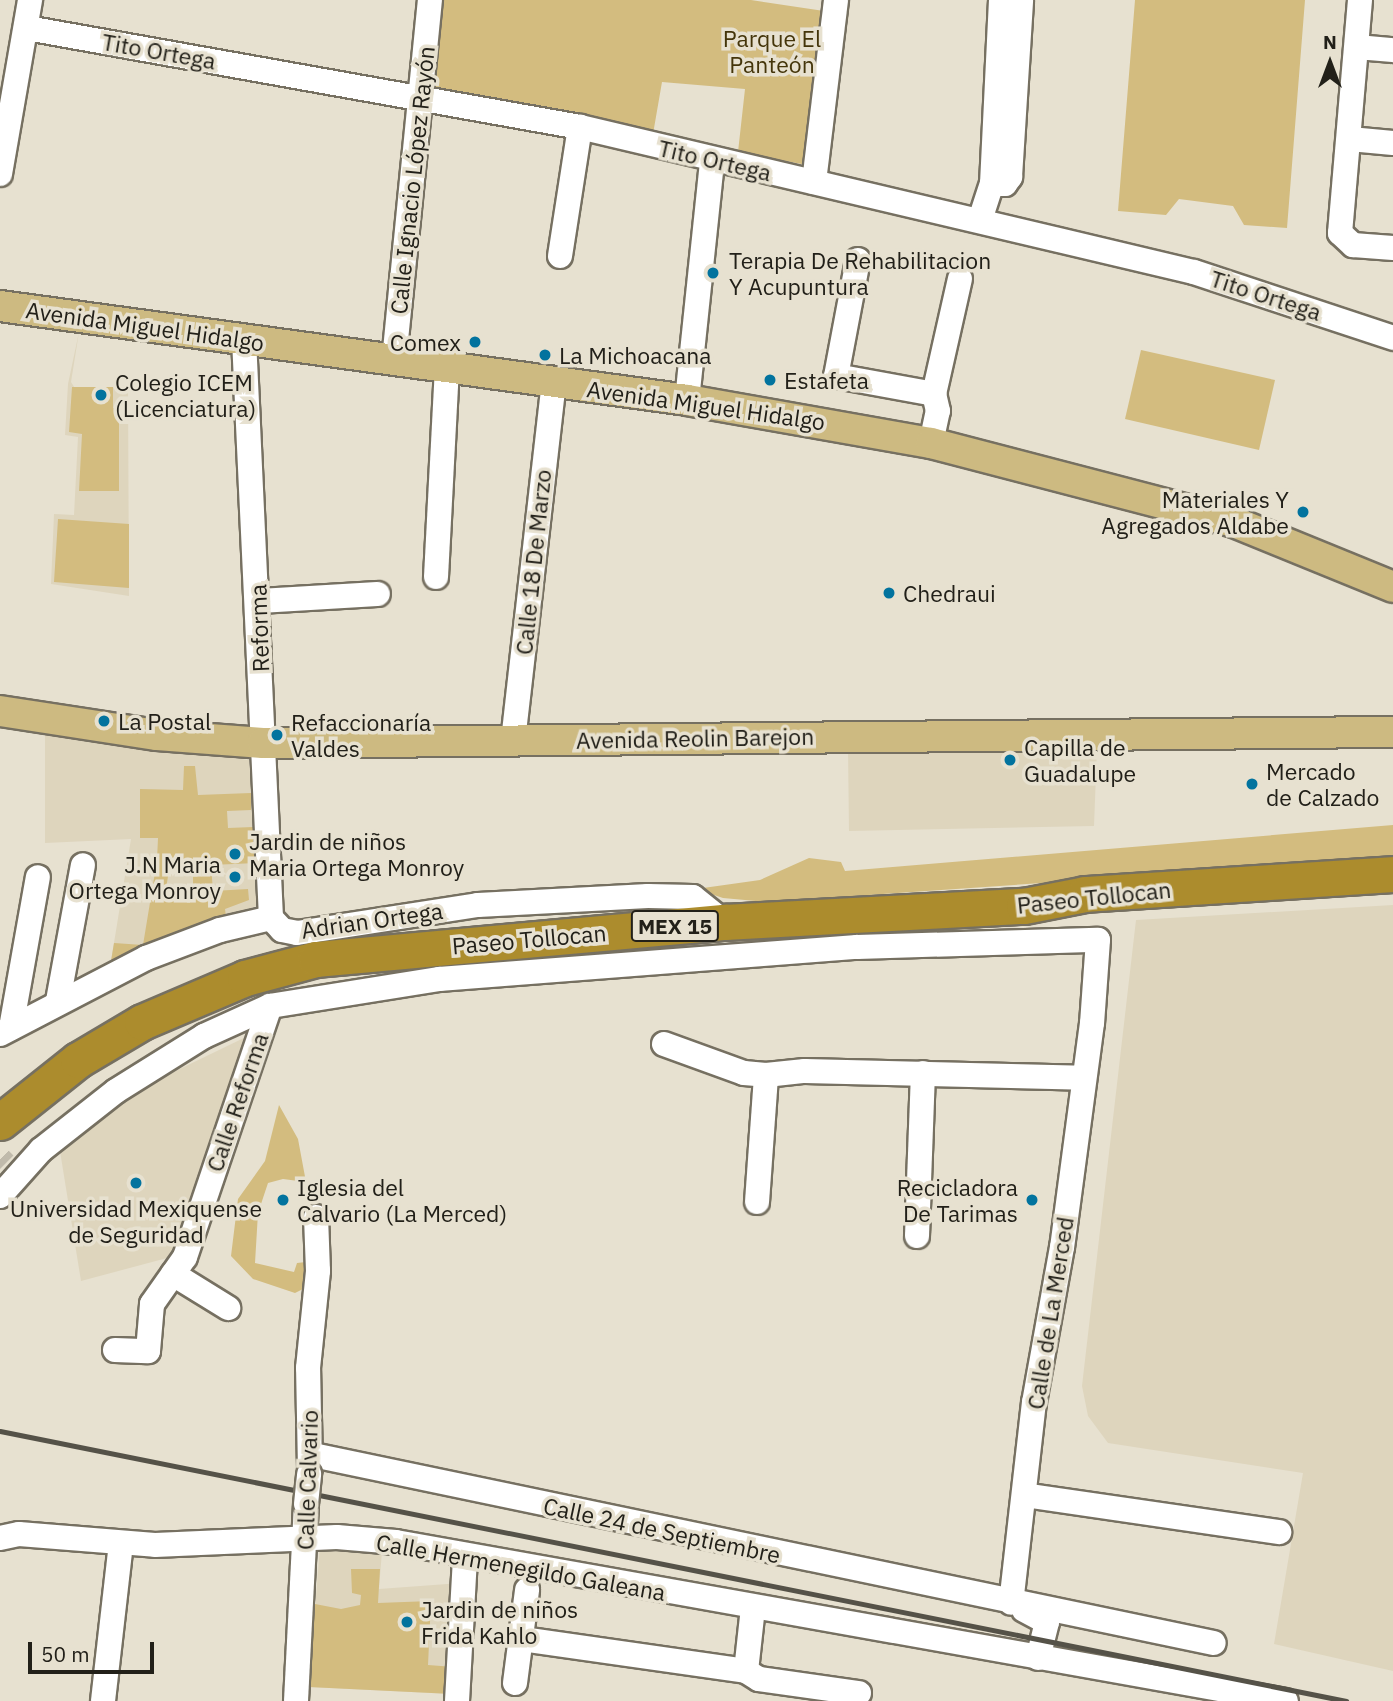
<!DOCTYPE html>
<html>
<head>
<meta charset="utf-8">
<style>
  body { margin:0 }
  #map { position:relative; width:1393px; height:1701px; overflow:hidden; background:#e7e1d0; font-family:"IBM Plex Sans",sans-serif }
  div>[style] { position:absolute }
  .built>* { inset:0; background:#ded5bd }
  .green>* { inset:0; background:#d3bc7f }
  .minor-tunnel>* { height:24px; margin-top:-12px; transform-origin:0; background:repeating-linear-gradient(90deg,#c0baab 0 24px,transparent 0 36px) }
  .roads { filter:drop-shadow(2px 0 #767061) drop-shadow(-2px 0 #767061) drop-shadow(0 2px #767061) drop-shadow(0 -2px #767061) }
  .minor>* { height:24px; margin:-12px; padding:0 12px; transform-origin:12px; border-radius:12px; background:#fff }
  .major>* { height:30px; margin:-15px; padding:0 15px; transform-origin:15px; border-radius:15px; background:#cdba81 }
  .highway>* { height:35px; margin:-17.5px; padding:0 17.5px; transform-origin:17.5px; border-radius:17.5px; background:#ac8c2d }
  .rail>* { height:5px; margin:-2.5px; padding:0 2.5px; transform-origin:2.5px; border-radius:2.5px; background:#555248 }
  .bridges { filter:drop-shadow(2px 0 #767061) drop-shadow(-2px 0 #767061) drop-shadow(0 2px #767061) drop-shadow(0 -2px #767061) }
  .minor-bridge>* { height:24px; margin:-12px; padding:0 12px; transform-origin:12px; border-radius:12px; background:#fff }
  .dots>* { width:19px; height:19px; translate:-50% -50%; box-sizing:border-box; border:4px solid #e7e1d0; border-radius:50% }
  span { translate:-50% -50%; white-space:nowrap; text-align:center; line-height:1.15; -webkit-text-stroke:7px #e7e1d0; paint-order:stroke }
  .shield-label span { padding:2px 5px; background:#e7e1d0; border:2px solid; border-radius:5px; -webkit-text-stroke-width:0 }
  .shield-label { font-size:21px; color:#222019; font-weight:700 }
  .park-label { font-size:23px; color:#44350a }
  .street-label { font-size:23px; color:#222019 }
  .poi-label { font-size:23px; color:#222019 }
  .left { translate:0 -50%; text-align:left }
  .right { translate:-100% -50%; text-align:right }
  .north { position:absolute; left:1295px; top:28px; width:70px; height:70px; -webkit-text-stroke:5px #e7e1d0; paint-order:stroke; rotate:0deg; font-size:19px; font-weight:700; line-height:28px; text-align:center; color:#222019 }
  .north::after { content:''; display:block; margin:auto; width:24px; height:32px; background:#222019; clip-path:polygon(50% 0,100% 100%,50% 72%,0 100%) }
  .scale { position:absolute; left:28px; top:1642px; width:126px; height:32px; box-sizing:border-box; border:4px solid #222019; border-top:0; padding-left:9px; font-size:21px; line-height:24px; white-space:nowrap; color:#222019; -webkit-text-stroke:5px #e7e1d0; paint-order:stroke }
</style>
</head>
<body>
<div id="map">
  <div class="built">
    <div style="clip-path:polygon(79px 332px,71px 382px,78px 393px,128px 385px,129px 596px,51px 584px,54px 514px,74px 515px,78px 437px,65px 435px,68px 384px)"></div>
    <div style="clip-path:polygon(45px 735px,249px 760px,261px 904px,111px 961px,131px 839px,45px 843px)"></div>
    <div style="clip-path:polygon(1097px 748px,1094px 826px,849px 831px,848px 749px)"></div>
    <div style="clip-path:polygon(1393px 905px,1393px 1671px,1274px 1644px,1303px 1473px,1108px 1443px,1088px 1416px,1082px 1386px,1136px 920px)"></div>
    <div style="clip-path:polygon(250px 1035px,182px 1254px,81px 1281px,59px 1145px,157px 1080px)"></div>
    <div style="clip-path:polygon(320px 1546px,382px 1551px,379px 1589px,461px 1583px,452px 1694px,309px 1687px)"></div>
  </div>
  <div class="green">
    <div style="clip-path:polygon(444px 0,751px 0,824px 11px,807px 165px,738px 152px,745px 89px,662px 82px,653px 134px,433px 88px)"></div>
    <div style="clip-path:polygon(1135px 0,1305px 0,1287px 228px,1244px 225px,1233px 206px,1179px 199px,1166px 215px,1118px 211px)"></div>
    <div style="clip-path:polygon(1141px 350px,1275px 380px,1259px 450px,1125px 419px)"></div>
    <div style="clip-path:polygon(72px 387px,113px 387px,113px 408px,119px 409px,119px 491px,79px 491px,82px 434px,69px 432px)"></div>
    <div style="clip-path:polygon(58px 519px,129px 524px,129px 588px,54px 582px)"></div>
    <div style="clip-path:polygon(evenodd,184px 766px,195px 766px,198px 795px,251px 793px,251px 810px,227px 811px,228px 828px,253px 827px,256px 863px,211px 865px,213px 891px,248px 889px,249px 900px,225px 909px,226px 917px,111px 961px,114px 943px,143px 945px,157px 860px,158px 838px,140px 838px,140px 789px,183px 790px,184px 766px,170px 864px,193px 868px,193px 901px,165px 895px,170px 864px)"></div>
    <div style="clip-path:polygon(1393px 825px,1393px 859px,766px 902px,723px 898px,696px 889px,760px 880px,809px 858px,841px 862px,845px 871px)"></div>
    <div style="clip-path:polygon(279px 1105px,298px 1139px,306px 1182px,283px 1179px,268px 1183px,258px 1213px,255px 1263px,294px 1272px,297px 1263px,306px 1262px,303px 1289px,295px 1293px,253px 1279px,231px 1256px,238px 1199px,265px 1161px)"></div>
    <div style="clip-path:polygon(351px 1569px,380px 1569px,378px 1603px,431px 1601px,428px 1665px,454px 1667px,452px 1694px,309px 1687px,315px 1604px,341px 1609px,360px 1605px,361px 1595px,352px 1593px)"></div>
  </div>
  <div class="minor-tunnel">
    <div style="left:0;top:1159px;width:7px;rotate:45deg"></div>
  </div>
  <div class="roads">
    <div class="minor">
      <div style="left:1360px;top:0;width:234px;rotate:94.9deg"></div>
      <div style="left:1340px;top:233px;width:18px;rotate:43deg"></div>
      <div style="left:1353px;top:245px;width:40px;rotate:4.3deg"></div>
      <div style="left:27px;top:28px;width:562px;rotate:10.15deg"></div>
      <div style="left:580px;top:127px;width:631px;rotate:13.29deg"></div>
      <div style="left:1194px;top:272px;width:210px;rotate:18.3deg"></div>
      <div style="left:1357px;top:47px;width:36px;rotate:5deg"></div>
      <div style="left:1350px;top:139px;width:43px;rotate:5.3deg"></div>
      <div style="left:0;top:174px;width:177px;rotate:-80.2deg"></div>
      <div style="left:814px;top:182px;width:183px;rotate:-83.1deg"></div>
      <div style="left:992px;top:184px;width:13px"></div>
      <div style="left:1005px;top:184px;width:9px;rotate:-54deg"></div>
      <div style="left:1010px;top:177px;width:177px;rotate:-86.4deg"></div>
      <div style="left:980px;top:220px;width:38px;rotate:-72deg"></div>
      <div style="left:992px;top:184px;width:184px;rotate:-87.2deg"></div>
      <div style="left:560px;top:256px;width:131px;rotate:-81.2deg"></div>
      <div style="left:858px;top:260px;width:118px;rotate:100.7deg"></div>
      <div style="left:836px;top:376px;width:100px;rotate:10.4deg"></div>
      <div style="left:244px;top:339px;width:580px;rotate:87.33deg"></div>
      <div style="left:394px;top:360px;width:362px;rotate:-84.3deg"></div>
      <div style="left:687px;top:400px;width:239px;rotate:-84deg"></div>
      <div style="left:931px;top:443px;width:33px;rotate:-78deg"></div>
      <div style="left:938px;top:411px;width:17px;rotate:-103deg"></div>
      <div style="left:934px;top:394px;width:118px;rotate:-77.3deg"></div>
      <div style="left:436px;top:577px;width:210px;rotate:-87deg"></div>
      <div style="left:259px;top:601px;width:119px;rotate:-3.4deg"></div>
      <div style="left:513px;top:741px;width:360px;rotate:-83.5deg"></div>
      <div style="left:271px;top:918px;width:16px;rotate:47deg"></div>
      <div style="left:282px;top:930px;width:15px;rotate:11deg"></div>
      <div style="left:297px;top:933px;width:183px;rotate:-8.8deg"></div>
      <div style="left:478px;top:905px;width:170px;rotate:-3deg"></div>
      <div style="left:648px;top:896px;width:45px;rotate:1.3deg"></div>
      <div style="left:693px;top:897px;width:40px;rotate:39deg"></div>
      <div style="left:58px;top:1001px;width:138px;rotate:-79.6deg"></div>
      <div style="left:11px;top:1028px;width:153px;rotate:-79.9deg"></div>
      <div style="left:0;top:1034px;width:165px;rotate:-27.5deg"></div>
      <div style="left:146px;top:958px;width:79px;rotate:-20.7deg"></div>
      <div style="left:220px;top:930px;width:52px;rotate:-13.2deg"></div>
      <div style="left:664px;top:1044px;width:85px;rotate:19.9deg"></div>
      <div style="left:744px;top:1073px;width:22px;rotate:5deg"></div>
      <div style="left:766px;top:1075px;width:39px;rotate:-6deg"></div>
      <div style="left:805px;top:1071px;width:278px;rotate:1.4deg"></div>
      <div style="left:0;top:1196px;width:62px;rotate:-48.3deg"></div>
      <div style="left:41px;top:1150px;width:95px;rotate:-38.2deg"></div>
      <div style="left:116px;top:1091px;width:104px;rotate:-32deg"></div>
      <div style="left:204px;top:1036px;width:72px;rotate:-24.4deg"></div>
      <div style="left:270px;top:1006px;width:171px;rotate:-9.1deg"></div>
      <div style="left:439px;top:979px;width:419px;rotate:-4.4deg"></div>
      <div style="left:857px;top:947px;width:241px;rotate:-1.7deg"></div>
      <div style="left:1098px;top:940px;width:83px;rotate:94.1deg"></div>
      <div style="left:1092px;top:1023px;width:226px;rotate:97.6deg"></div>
      <div style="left:1062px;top:1247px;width:158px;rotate:100.2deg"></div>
      <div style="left:1034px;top:1402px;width:202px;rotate:96.5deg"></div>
      <div style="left:757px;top:1202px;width:127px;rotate:-85.9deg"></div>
      <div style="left:917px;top:1236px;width:163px;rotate:-87.9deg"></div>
      <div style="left:173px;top:1274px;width:65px;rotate:31.7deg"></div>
      <div style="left:115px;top:1350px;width:33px;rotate:2deg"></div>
      <div style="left:148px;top:1351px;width:47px;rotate:-85.1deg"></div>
      <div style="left:152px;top:1304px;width:57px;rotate:-54.9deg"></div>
      <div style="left:185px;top:1257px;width:265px;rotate:-71.3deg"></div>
      <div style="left:313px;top:1455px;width:920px;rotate:11.79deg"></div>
      <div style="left:310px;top:1469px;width:101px;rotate:-91.1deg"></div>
      <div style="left:308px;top:1368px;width:98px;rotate:-84.1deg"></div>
      <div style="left:318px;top:1271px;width:54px;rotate:-92.1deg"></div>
      <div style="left:1024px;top:1495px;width:258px;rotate:8.3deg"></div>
      <div style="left:0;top:1538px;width:19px;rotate:-12deg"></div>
      <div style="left:19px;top:1534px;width:136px;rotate:4.6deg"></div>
      <div style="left:155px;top:1545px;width:182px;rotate:-2.5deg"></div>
      <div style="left:337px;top:1537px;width:59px;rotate:4.8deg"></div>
      <div style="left:396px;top:1542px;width:904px;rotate:10.13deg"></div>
      <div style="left:1024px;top:1610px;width:26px;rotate:28deg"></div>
      <div style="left:1047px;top:1622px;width:37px;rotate:104deg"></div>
      <div style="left:522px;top:1639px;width:226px;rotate:8.1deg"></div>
      <div style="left:746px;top:1671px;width:15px;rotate:32deg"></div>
      <div style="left:759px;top:1679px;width:101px;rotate:8deg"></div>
      <div style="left:746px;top:1671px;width:63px;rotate:-83.7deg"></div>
      <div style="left:515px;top:1683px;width:94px;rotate:-82.6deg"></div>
      <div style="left:103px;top:1701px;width:158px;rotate:-83.5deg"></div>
      <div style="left:296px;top:1701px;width:197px;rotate:-87.1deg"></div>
      <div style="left:457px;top:1701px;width:145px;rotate:-86.8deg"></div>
    </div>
    <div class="major">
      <div style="left:0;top:306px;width:693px;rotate:7.79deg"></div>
      <div style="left:687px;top:400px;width:248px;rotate:10deg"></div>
      <div style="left:931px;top:443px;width:313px;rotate:14.6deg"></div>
      <div style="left:1234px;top:522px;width:172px;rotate:22.2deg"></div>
      <div style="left:0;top:711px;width:159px;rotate:8.7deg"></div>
      <div style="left:157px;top:735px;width:106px;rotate:4.3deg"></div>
      <div style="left:263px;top:743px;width:1130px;rotate:-0.56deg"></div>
    </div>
    <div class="highway">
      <div style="left:0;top:1122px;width:100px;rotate:-38.5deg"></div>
      <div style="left:78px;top:1060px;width:74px;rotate:-30.7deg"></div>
      <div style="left:142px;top:1022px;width:112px;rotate:-23.1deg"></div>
      <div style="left:245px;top:978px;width:73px;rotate:-15deg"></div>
      <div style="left:316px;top:959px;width:410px;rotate:-5.2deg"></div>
      <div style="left:724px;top:922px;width:300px;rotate:-3.1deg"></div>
      <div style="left:1024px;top:906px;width:62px;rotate:-11.1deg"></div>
      <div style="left:1085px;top:894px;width:309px;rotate:-3.7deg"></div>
    </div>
  </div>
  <div class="rail">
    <div style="left:0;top:1431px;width:1373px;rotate:11.34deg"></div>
  </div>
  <div class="bridges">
    <div class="minor-bridge">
      <div style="left:306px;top:1504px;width:30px;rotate:-84deg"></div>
    </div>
  </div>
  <div class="dots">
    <div style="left:713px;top:273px;background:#02739e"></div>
    <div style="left:475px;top:342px;background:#02739e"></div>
    <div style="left:545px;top:355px;background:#02739e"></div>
    <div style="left:770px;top:380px;background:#02739e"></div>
    <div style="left:101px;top:395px;background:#02739e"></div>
    <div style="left:1303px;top:512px;background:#02739e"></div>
    <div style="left:889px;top:593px;background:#02739e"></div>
    <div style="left:104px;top:721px;background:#02739e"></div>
    <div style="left:277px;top:735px;background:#02739e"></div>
    <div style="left:1010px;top:760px;background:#02739e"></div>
    <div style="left:1252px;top:784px;background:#02739e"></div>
    <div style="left:235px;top:854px;background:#02739e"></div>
    <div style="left:235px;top:877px;background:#02739e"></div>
    <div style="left:136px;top:1183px;background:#02739e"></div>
    <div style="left:283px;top:1200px;background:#02739e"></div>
    <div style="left:1032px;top:1200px;background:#02739e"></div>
    <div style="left:407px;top:1622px;background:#02739e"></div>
  </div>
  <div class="shield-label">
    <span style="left:675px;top:926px">MEX 15</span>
  </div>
  <div class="park-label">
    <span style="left:772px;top:51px">Parque El<br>Panteón</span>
  </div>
  <div class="street-label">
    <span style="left:159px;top:51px;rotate:10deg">Tito Ortega</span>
    <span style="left:715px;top:160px;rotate:13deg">Tito Ortega</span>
    <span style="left:412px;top:180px;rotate:-84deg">Calle Ignacio López Rayón</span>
    <span style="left:1266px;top:295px;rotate:18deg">Tito Ortega</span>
    <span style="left:145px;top:326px;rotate:8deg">Avenida Miguel Hidalgo</span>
    <span style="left:706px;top:405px;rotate:8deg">Avenida Miguel Hidalgo</span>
    <span style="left:533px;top:562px;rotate:-84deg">Calle 18 De Marzo</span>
    <span style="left:259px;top:628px;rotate:-92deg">Reforma</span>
    <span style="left:695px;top:738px;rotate:-1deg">Avenida Reolin Barejon</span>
    <span style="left:1094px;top:897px;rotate:-6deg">Paseo Tollocan</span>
    <span style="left:372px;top:920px;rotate:-8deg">Adrian Ortega</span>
    <span style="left:529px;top:939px;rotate:-5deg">Paseo Tollocan</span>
    <span style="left:237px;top:1102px;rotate:-71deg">Calle Reforma</span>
    <span style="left:1050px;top:1313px;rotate:-81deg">Calle de La Merced</span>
    <span style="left:307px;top:1480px;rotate:-88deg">Calle Calvario</span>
    <span style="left:662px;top:1530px;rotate:12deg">Calle 24 de Septiembre</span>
    <span style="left:521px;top:1567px;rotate:10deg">Calle Hermenegildo Galeana</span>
  </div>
  <div class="poi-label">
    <span class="left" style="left:729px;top:273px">Terapia De Rehabilitacion<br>Y Acupuntura</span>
    <span class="right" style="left:461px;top:342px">Comex</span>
    <span class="left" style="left:559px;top:355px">La Michoacana</span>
    <span class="left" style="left:784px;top:380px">Estafeta</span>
    <span class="left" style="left:115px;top:395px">Colegio ICEM<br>(Licenciatura)</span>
    <span class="right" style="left:1289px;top:512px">Materiales Y<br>Agregados Aldabe</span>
    <span class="left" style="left:903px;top:593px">Chedraui</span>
    <span class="left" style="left:118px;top:721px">La Postal</span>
    <span class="left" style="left:291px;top:735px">Refaccionaría<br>Valdes</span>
    <span class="left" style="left:1024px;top:760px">Capilla de<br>Guadalupe</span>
    <span class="left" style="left:1266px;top:784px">Mercado<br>de Calzado</span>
    <span class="left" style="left:249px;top:854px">Jardin de niños<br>Maria Ortega Monroy</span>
    <span class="right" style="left:221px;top:877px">J.N Maria<br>Ortega Monroy</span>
    <span class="left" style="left:297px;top:1200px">Iglesia del<br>Calvario (La Merced)</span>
    <span class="right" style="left:1018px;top:1200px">Recicladora<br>De Tarimas</span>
    <span style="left:136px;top:1221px">Universidad Mexiquense<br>de Seguridad</span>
    <span class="left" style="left:421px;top:1622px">Jardin de niños<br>Frida Kahlo</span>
  </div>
  <div class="north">N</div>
  <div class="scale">50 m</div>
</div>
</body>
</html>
